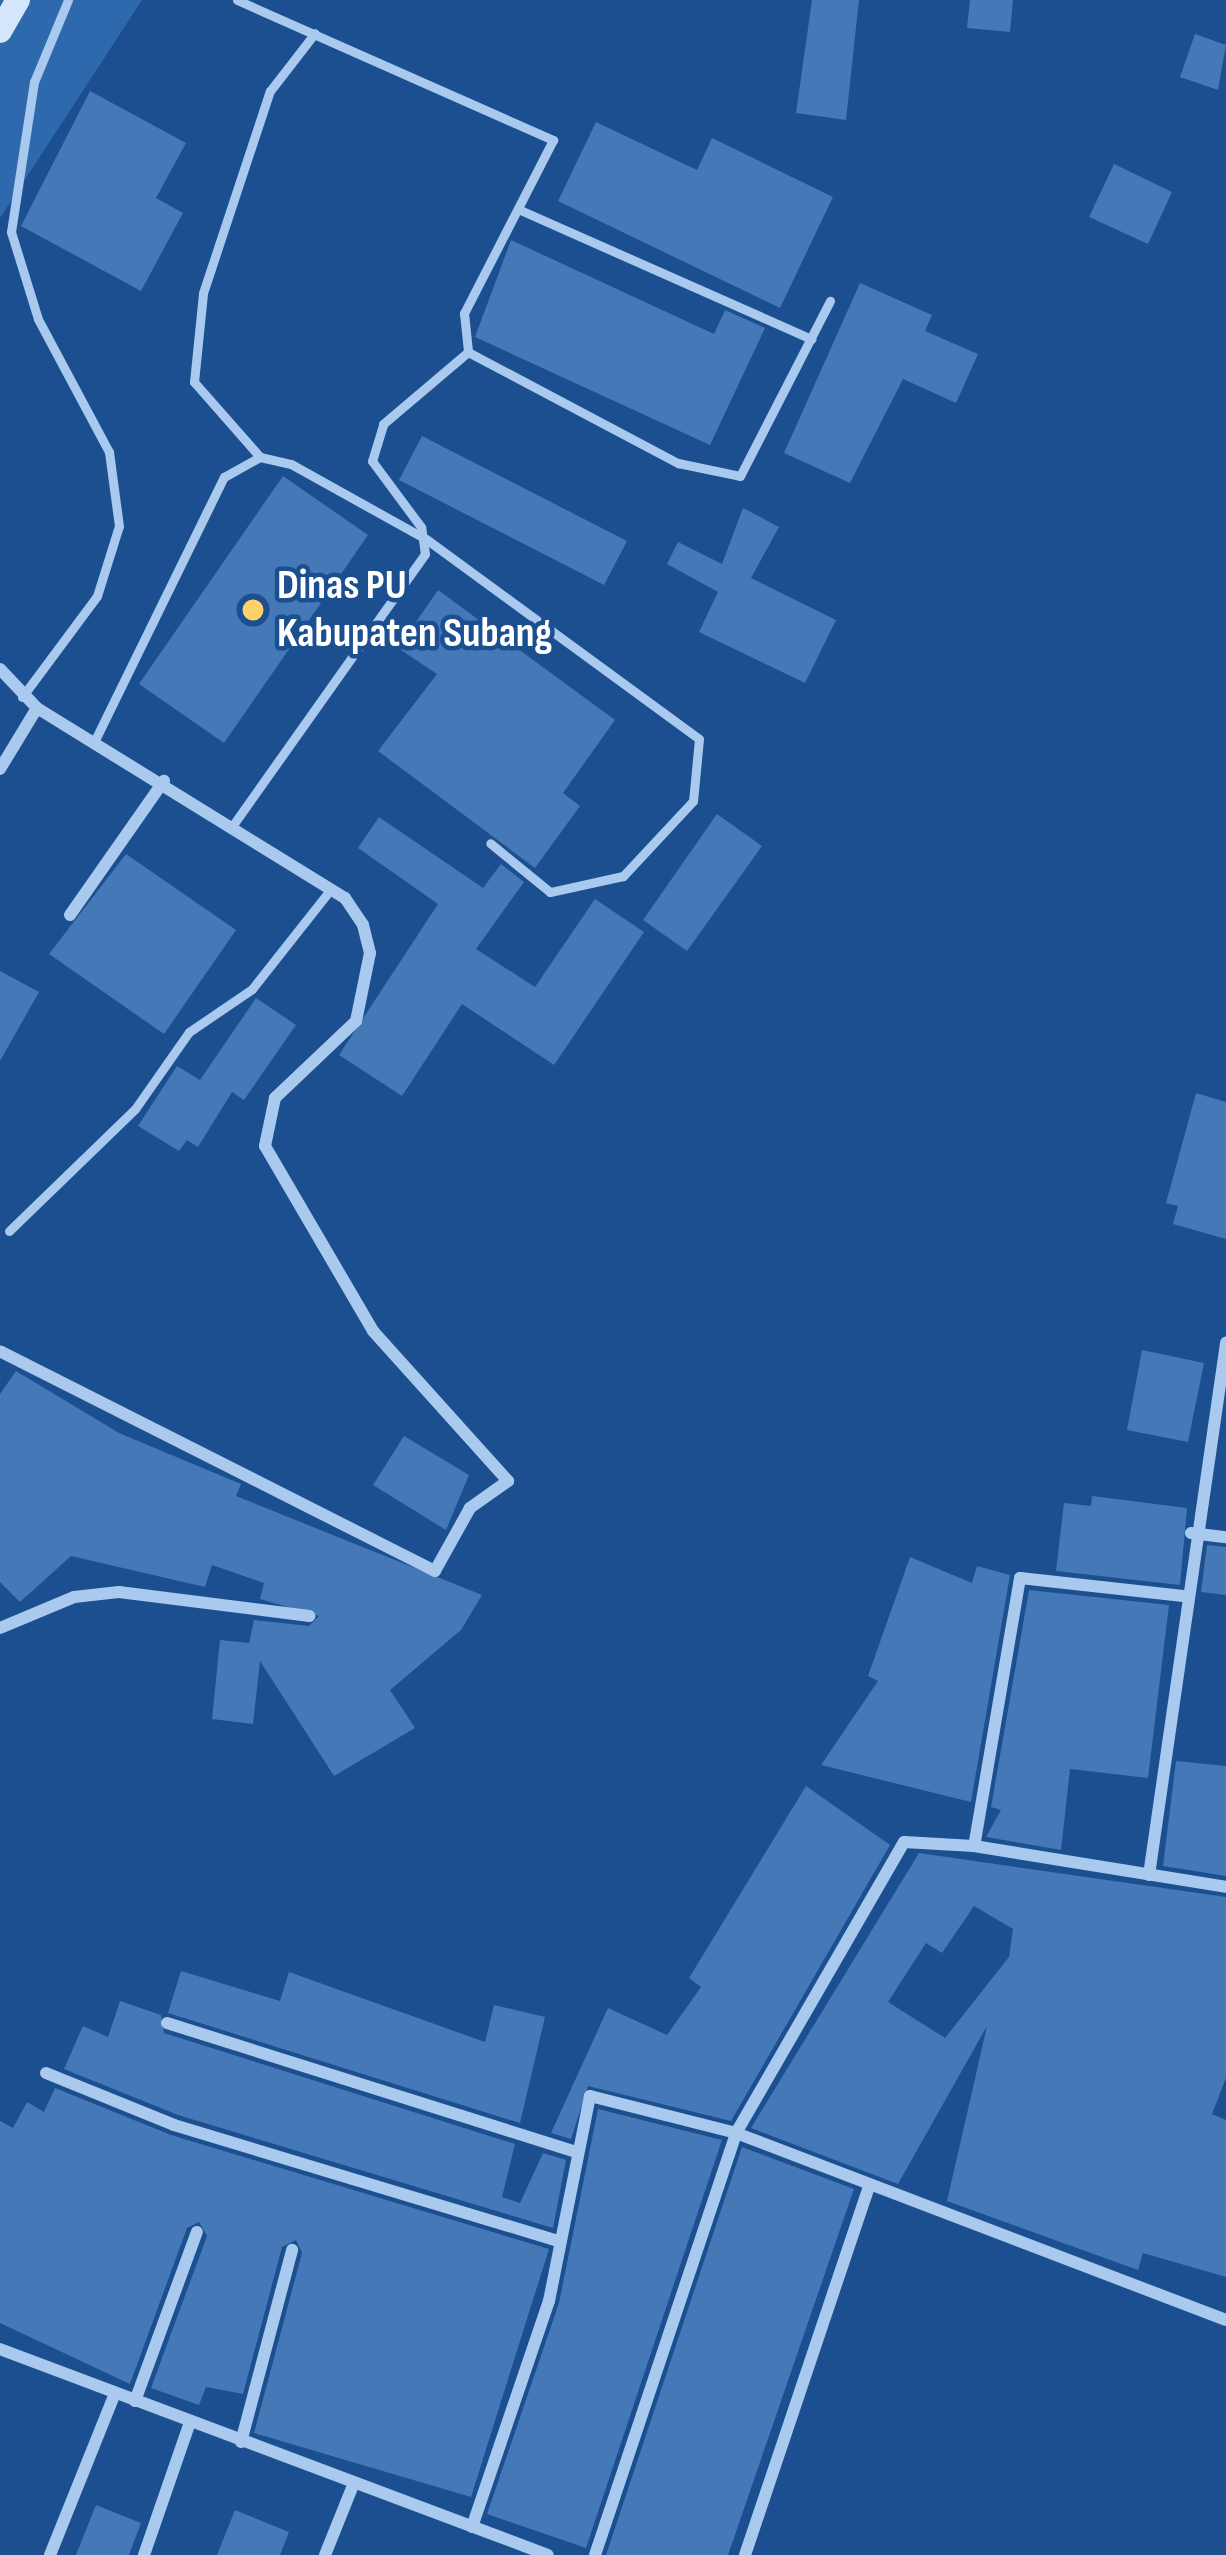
<!DOCTYPE html>
<html>
<head>
<meta charset="utf-8">
<style>
  body { margin:0 }
  #map { position:relative; width:1226px; height:2555px; overflow:hidden; background:#1b4f8f; font-family:"Sofia Sans Condensed",sans-serif }
  div>[style] { position:absolute }
  .green>* { inset:0; background:#2e69ad }
  .building>* { inset:0; background:#4478b7 }
  .lane>* { height:9px; margin:-4.5px; padding:0 4.5px; transform-origin:4.5px; border-radius:4.5px; background:#a9c9ee }
  .street>* { height:12px; margin:-6px; padding:0 6px; transform-origin:6px; border-radius:6px; background:#a9c9ee }
  .secondary>* { height:24px; margin:-12px; padding:0 12px; transform-origin:12px; border-radius:12px; background:#d6e6fa }
  .dots>* { width:33px; height:33px; translate:-50% -50%; box-sizing:border-box; border:6px solid #1b4f8f; border-radius:50% }
  span { translate:-50% -50%; white-space:nowrap; text-align:center; line-height:1.15; -webkit-text-stroke:9px #1b4f8f; paint-order:stroke }
  .poi-label { font-size:42px; color:#fff; font-weight:700 }
  .left { translate:0 -50%; text-align:left }
</style>
</head>
<body>
<div id="map">
  <div class="green">
    <div style="clip-path:polygon(0 0,142px 0,0 218px)"></div>
  </div>
  <div class="building">
    <div style="clip-path:polygon(812px 0,859px 0,846px 120px,796px 113px)"></div>
    <div style="clip-path:polygon(970px 0,1013px 0,1010px 32px,967px 28px)"></div>
    <div style="clip-path:polygon(1195px 34px,1226px 45px,1218px 90px,1180px 77px)"></div>
    <div style="clip-path:polygon(90px 91px,186px 143px,156px 198px,183px 213px,141px 291px,21px 226px)"></div>
    <div style="clip-path:polygon(596px 122px,697px 170px,712px 138px,833px 197px,780px 308px,558px 201px)"></div>
    <div style="clip-path:polygon(1114px 164px,1172px 192px,1148px 244px,1089px 217px)"></div>
    <div style="clip-path:polygon(511px 240px,714px 334px,725px 310px,765px 328px,710px 445px,475px 337px)"></div>
    <div style="clip-path:polygon(860px 283px,932px 315px,925px 331px,978px 354px,956px 403px,903px 379px,850px 483px,784px 453px)"></div>
    <div style="clip-path:polygon(422px 436px,627px 541px,604px 585px,399px 480px)"></div>
    <div style="clip-path:polygon(283px 476px,368px 535px,224px 743px,139px 684px)"></div>
    <div style="clip-path:polygon(743px 508px,779px 527px,751px 578px,836px 620px,805px 683px,699px 632px,718px 592px,667px 564px,678px 542px,722px 564px)"></div>
    <div style="clip-path:polygon(438px 590px,615px 720px,563px 793px,580px 806px,535px 868px,378px 751px,437px 674px,398px 648px)"></div>
    <div style="clip-path:polygon(717px 814px,762px 846px,687px 951px,643px 920px)"></div>
    <div style="clip-path:polygon(379px 817px,483px 888px,501px 864px,524px 882px,476px 949px,535px 987px,595px 899px,644px 932px,554px 1065px,462px 1004px,402px 1096px,339px 1055px,438px 904px,358px 848px)"></div>
    <div style="clip-path:polygon(126px 854px,236px 930px,164px 1034px,49px 954px)"></div>
    <div style="clip-path:polygon(0 971px,39px 992px,0 1061px)"></div>
    <div style="clip-path:polygon(256px 998px,296px 1025px,244px 1100px,232px 1092px,198px 1147px,187px 1140px,179px 1151px,138px 1126px,177px 1066px,200px 1080px)"></div>
    <div style="clip-path:polygon(1196px 1093px,1226px 1102px,1226px 1239px,1173px 1224px,1178px 1206px,1166px 1203px)"></div>
    <div style="clip-path:polygon(1142px 1350px,1204px 1363px,1188px 1442px,1127px 1430px)"></div>
    <div style="clip-path:polygon(16px 1371px,119px 1433px,241px 1484px,236px 1496px,482px 1595px,461px 1630px,390px 1690px,415px 1728px,334px 1776px,260px 1661px,253px 1724px,212px 1719px,220px 1640px,249px 1643px,254px 1620px,309px 1626px,319px 1616px,260px 1599px,264px 1583px,212px 1565px,205px 1587px,71px 1556px,20px 1602px,0 1582px,0 1394px)"></div>
    <div style="clip-path:polygon(404px 1436px,469px 1475px,446px 1530px,373px 1485px)"></div>
    <div style="clip-path:polygon(1092px 1496px,1187px 1508px,1180px 1585px,1056px 1571px,1064px 1503px,1091px 1506px)"></div>
    <div style="clip-path:polygon(1207px 1545px,1226px 1547px,1226px 1595px,1201px 1592px)"></div>
    <div style="clip-path:polygon(910px 1557px,972px 1583px,977px 1566px,1010px 1575px,971px 1802px,821px 1765px,878px 1681px,868px 1676px)"></div>
    <div style="clip-path:polygon(1029px 1590px,1169px 1605px,1148px 1778px,1070px 1769px,1061px 1850px,986px 1837px,1001px 1810px,991px 1807px)"></div>
    <div style="clip-path:polygon(1176px 1761px,1226px 1766px,1226px 1876px,1163px 1866px)"></div>
    <div style="clip-path:polygon(806px 1786px,890px 1845px,731px 2121px,588px 2086px,571px 2139px,551px 2133px,608px 2008px,667px 2035px,701px 1987px,689px 1978px)"></div>
    <div style="clip-path:polygon(evenodd,919px 1853px,1226px 1897px,1226px 2078px,1212px 2114px,1226px 2120px,1226px 2277px,1143px 2253px,1138px 2270px,947px 2201px,987px 2026px,898px 2184px,751px 2128px,919px 1853px,974px 1906px,1013px 1929px,1009px 1957px,945px 2038px,888px 2002px,926px 1943px,942px 1953px,974px 1906px)"></div>
    <div style="clip-path:polygon(181px 1971px,280px 2001px,289px 1972px,485px 2042px,494px 2005px,545px 2017px,520px 2123px,168px 2013px)"></div>
    <div style="clip-path:polygon(120px 2001px,161px 2015px,164px 2033px,515px 2144px,502px 2197px,520px 2203px,543px 2153px,566px 2160px,553px 2228px,178px 2115px,64px 2069px,83px 2026px,108px 2037px)"></div>
    <div style="clip-path:polygon(55px 2088px,171px 2135px,549px 2249px,471px 2497px,254px 2433px,302px 2253px,296px 2240px,282px 2247px,243px 2394px,206px 2387px,199px 2405px,151px 2388px,207px 2236px,199px 2222px,187px 2228px,130px 2384px,0 2323px,0 2121px,13px 2128px,27px 2102px,44px 2112px)"></div>
    <div style="clip-path:polygon(598px 2109px,722px 2140px,586px 2548px,487px 2514px,559px 2303px)"></div>
    <div style="clip-path:polygon(742px 2147px,854px 2189px,728px 2555px,606px 2555px)"></div>
    <div style="clip-path:polygon(96px 2505px,141px 2523px,129px 2555px,76px 2555px)"></div>
    <div style="clip-path:polygon(235px 2510px,289px 2532px,280px 2555px,217px 2555px)"></div>
  </div>
  <div class="lane">
    <div style="left:237px;top:0;width:346px;rotate:23.9deg"></div>
    <div style="left:553px;top:140px;width:195px;rotate:117.2deg"></div>
    <div style="left:464px;top:313px;width:39px;rotate:84deg"></div>
    <div style="left:518px;top:209px;width:321px;rotate:23.9deg"></div>
    <div style="left:260px;top:457px;width:100px;rotate:-131.3deg"></div>
    <div style="left:194px;top:382px;width:89px;rotate:-84.2deg"></div>
    <div style="left:203px;top:293px;width:213px;rotate:-71.7deg"></div>
    <div style="left:270px;top:91px;width:73px;rotate:-52.2deg"></div>
    <div style="left:22px;top:697px;width:126px;rotate:-53.4deg"></div>
    <div style="left:97px;top:596px;width:73px;rotate:-72.6deg"></div>
    <div style="left:119px;top:526px;width:75px;rotate:-97.7deg"></div>
    <div style="left:109px;top:452px;width:151px;rotate:-118.1deg"></div>
    <div style="left:38px;top:319px;width:91px;rotate:-107.2deg"></div>
    <div style="left:11px;top:232px;width:152px;rotate:-81.3deg"></div>
    <div style="left:34px;top:82px;width:89px;rotate:-67.5deg"></div>
    <div style="left:95px;top:740px;width:293px;rotate:-63.9deg"></div>
    <div style="left:224px;top:477px;width:41px;rotate:-29.1deg"></div>
    <div style="left:260px;top:457px;width:32px;rotate:13deg"></div>
    <div style="left:291px;top:464px;width:154px;rotate:29.1deg"></div>
    <div style="left:426px;top:539px;width:338px;rotate:36.2deg"></div>
    <div style="left:699px;top:739px;width:62px;rotate:95.5deg"></div>
    <div style="left:693px;top:801px;width:103px;rotate:133deg"></div>
    <div style="left:623px;top:876px;width:75px;rotate:167.6deg"></div>
    <div style="left:550px;top:892px;width:77px;rotate:-140.8deg"></div>
    <div style="left:233px;top:825px;width:332px;rotate:-54.7deg"></div>
    <div style="left:425px;top:554px;width:27px;rotate:-98deg"></div>
    <div style="left:421px;top:527px;width:82px;rotate:-126.6deg"></div>
    <div style="left:372px;top:461px;width:39px;rotate:-73deg"></div>
    <div style="left:383px;top:424px;width:111px;rotate:-40.3deg"></div>
    <div style="left:468px;top:352px;width:238px;rotate:27.9deg"></div>
    <div style="left:678px;top:463px;width:63px;rotate:11.8deg"></div>
    <div style="left:740px;top:476px;width:197px;rotate:-62.8deg"></div>
    <div style="left:9px;top:1231px;width:175px;rotate:-44.1deg"></div>
    <div style="left:135px;top:1109px;width:94px;rotate:-55deg"></div>
    <div style="left:189px;top:1032px;width:76px;rotate:-34.3deg"></div>
    <div style="left:252px;top:989px;width:127px;rotate:-51.7deg"></div>
  </div>
  <div class="street">
    <div style="left:0;top:669px;width:54px;rotate:46.5deg"></div>
    <div style="left:37px;top:708px;width:362px;rotate:31.7deg"></div>
    <div style="left:345px;top:898px;width:32px;rotate:56deg"></div>
    <div style="left:363px;top:925px;width:29px;rotate:76deg"></div>
    <div style="left:370px;top:953px;width:69px;rotate:101.6deg"></div>
    <div style="left:356px;top:1021px;width:112px;rotate:136.5deg"></div>
    <div style="left:275px;top:1098px;width:49px;rotate:101.8deg"></div>
    <div style="left:265px;top:1146px;width:214px;rotate:59.7deg"></div>
    <div style="left:373px;top:1331px;width:202px;rotate:48deg"></div>
    <div style="left:508px;top:1481px;width:47px;rotate:144.6deg"></div>
    <div style="left:470px;top:1508px;width:72px;rotate:119.1deg"></div>
    <div style="left:435px;top:1571px;width:487px;rotate:-153.2deg"></div>
    <div style="left:0;top:769px;width:71px;rotate:-58.8deg"></div>
    <div style="left:70px;top:915px;width:164px;rotate:-55deg"></div>
    <div style="left:1191px;top:1533px;width:35px;rotate:7deg"></div>
    <div style="left:1183px;top:1596px;width:164px;rotate:-173.7deg"></div>
    <div style="left:1020px;top:1578px;width:272px;rotate:99.7deg"></div>
    <div style="left:974px;top:1846px;width:255px;rotate:9.2deg"></div>
    <div style="left:0;top:1628px;width:80px;rotate:-22.7deg"></div>
    <div style="left:74px;top:1597px;width:45px;rotate:-6.3deg"></div>
    <div style="left:119px;top:1592px;width:192px;rotate:7.2deg"></div>
    <div style="left:1149px;top:1875px;width:538px;rotate:-81.76deg"></div>
    <div style="left:167px;top:2023px;width:429px;rotate:17.5deg"></div>
    <div style="left:46px;top:2073px;width:138px;rotate:22.1deg"></div>
    <div style="left:174px;top:2125px;width:402px;rotate:16.8deg"></div>
    <div style="left:0;top:2349px;width:585px;rotate:20.6deg"></div>
    <div style="left:135px;top:2401px;width:180px;rotate:-69.9deg"></div>
    <div style="left:241px;top:2442px;width:199px;rotate:-75.1deg"></div>
    <div style="left:472px;top:2527px;width:239px;rotate:-71.2deg"></div>
    <div style="left:549px;top:2301px;width:209px;rotate:-78.7deg"></div>
    <div style="left:590px;top:2096px;width:151px;rotate:14.2deg"></div>
    <div style="left:736px;top:2133px;width:524px;rotate:20.89deg"></div>
    <div style="left:50px;top:2555px;width:175px;rotate:-68.1deg"></div>
    <div style="left:144px;top:2555px;width:141px;rotate:-70.9deg"></div>
    <div style="left:325px;top:2555px;width:78px;rotate:-68.1deg"></div>
    <div style="left:595px;top:2555px;width:445px;rotate:-71.5deg"></div>
    <div style="left:736px;top:2133px;width:336px;rotate:-60deg"></div>
    <div style="left:904px;top:1842px;width:70px;rotate:3.3deg"></div>
    <div style="left:745px;top:2555px;width:388px;rotate:-71.4deg"></div>
  </div>
  <div class="secondary">
    <div style="left:0;top:31px;width:36px;rotate:-60deg"></div>
  </div>
  <div class="dots">
    <div style="left:253px;top:610px;background:#ffd166"></div>
  </div>
  <div class="poi-label">
    <span class="left" style="left:277px;top:610px">Dinas PU<br>Kabupaten Subang</span>
  </div>
</div>
</body>
</html>
